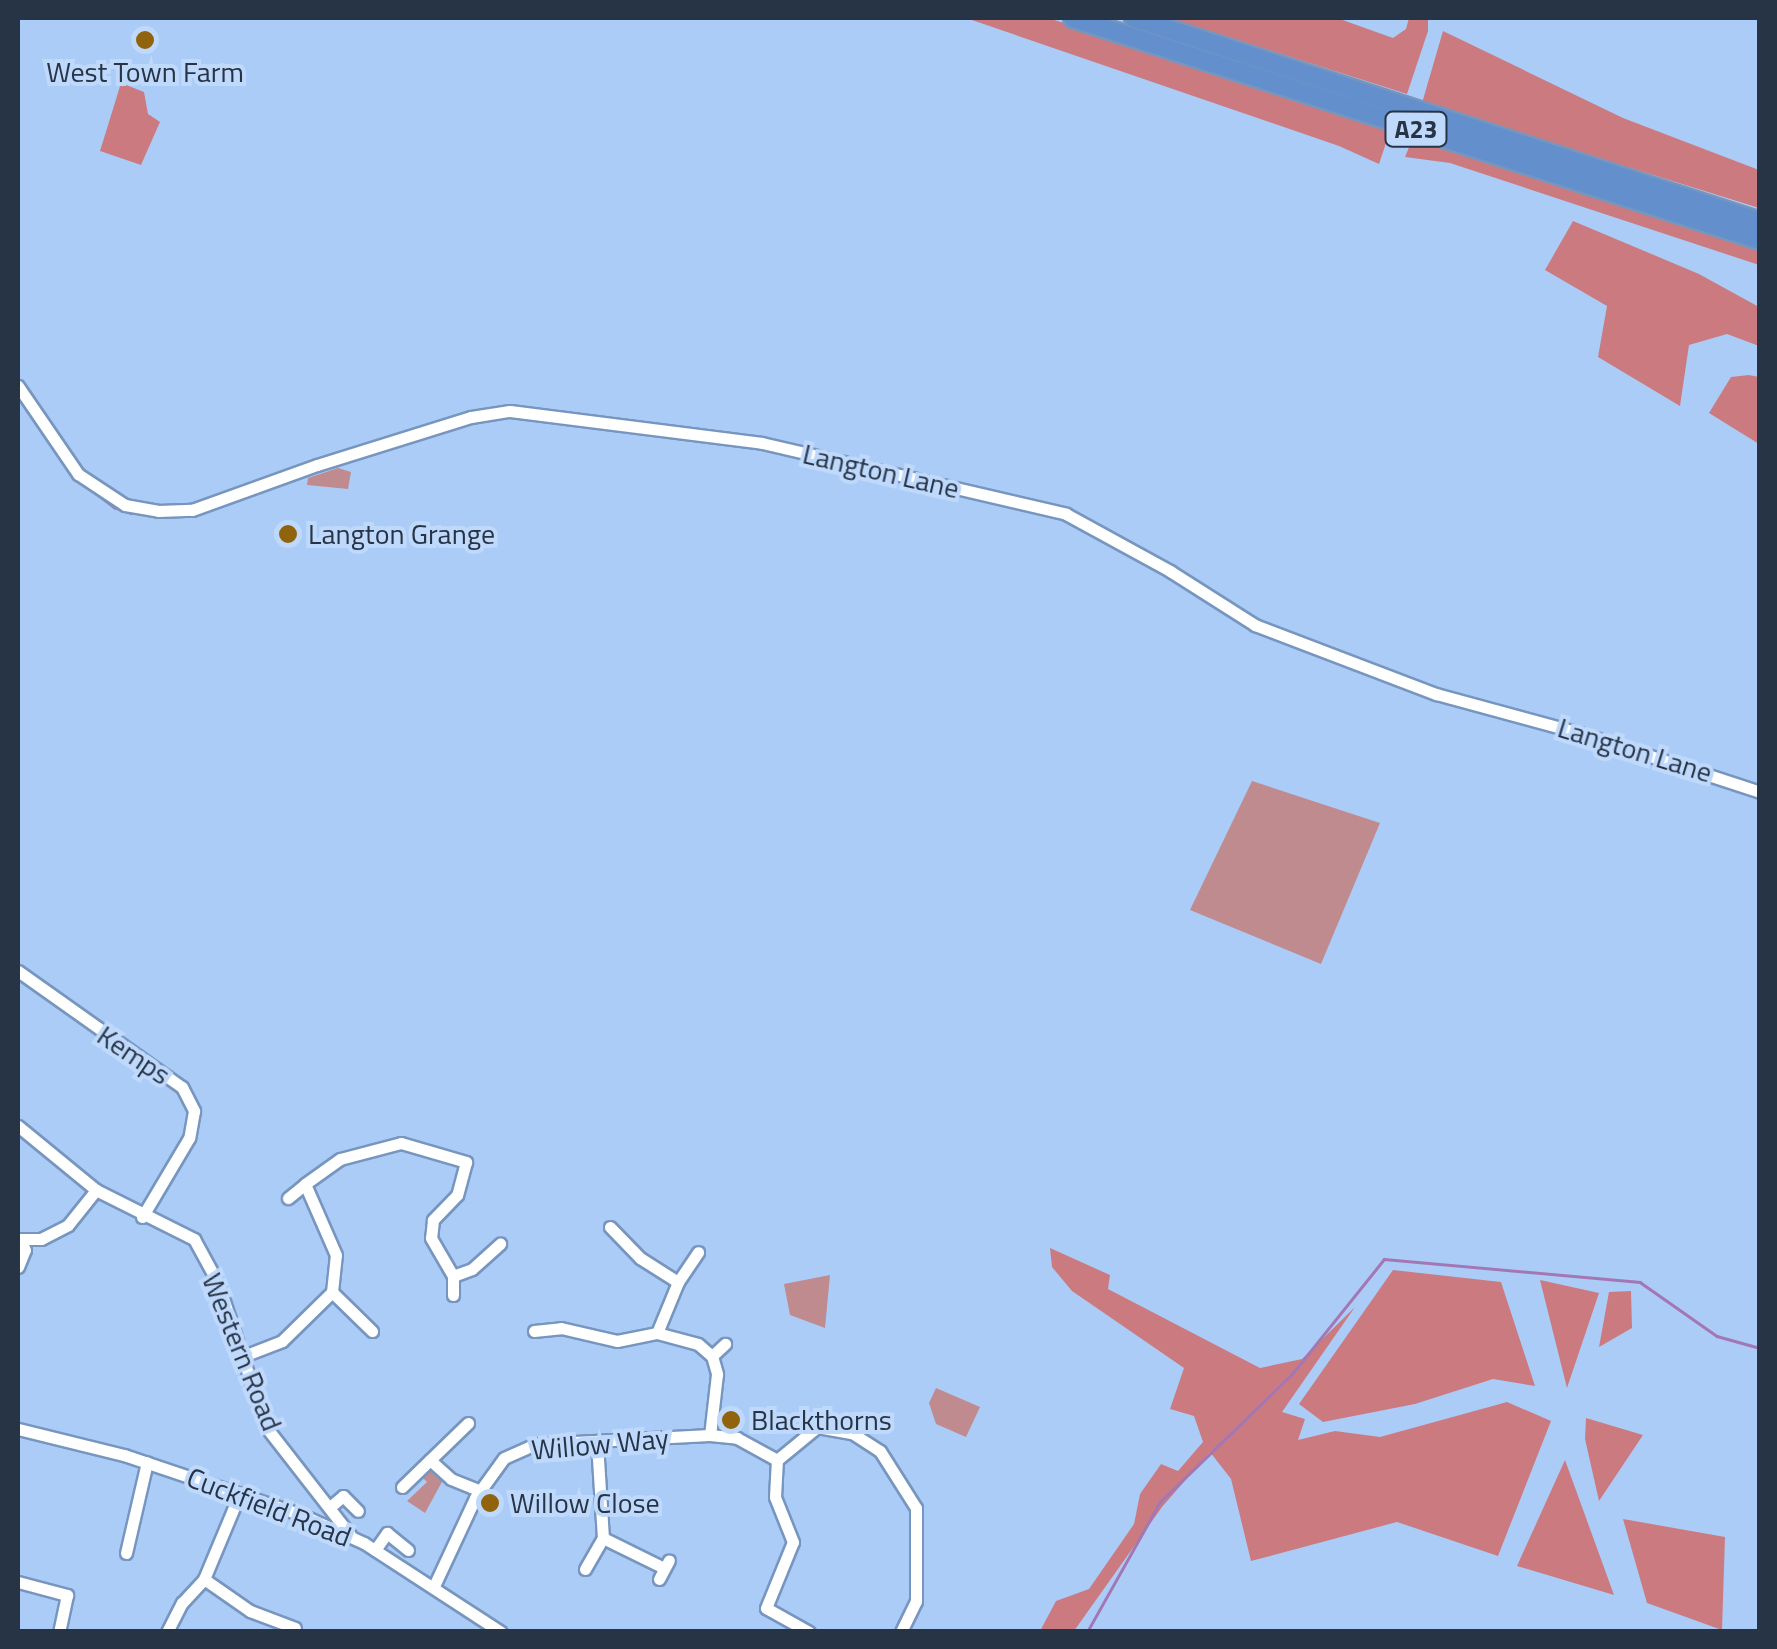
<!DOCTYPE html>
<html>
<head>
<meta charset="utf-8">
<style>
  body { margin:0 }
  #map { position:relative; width:1777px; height:1649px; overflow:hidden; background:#acccf8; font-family:"Titillium Web",sans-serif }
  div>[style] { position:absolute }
  .green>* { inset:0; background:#c08b8e }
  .forest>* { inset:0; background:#cb7b80 }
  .stream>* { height:2.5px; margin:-1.25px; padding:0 1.25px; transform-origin:1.25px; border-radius:1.25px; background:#a377b4 }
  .roads { filter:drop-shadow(2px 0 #7796bf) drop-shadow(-2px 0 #7796bf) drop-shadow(0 2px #7796bf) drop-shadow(0 -2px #7796bf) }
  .minor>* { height:11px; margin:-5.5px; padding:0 5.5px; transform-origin:5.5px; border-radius:5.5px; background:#fff }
  .highway>* { height:18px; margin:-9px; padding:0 9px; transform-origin:9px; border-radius:9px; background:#6390cc }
  .dots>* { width:28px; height:28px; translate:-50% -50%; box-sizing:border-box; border:5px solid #bfd9fc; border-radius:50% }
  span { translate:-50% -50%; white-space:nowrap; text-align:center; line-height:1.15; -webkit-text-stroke:8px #bfd9fc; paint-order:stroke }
  .shield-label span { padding:2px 8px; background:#bfd9fc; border:2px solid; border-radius:8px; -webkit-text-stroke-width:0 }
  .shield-label { font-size:25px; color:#273445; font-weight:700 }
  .poi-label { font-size:28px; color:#273445 }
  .left { translate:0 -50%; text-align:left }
  .street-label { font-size:28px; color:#273445 }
  .frame { position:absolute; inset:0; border:20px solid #273445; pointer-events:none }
</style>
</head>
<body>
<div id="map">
  <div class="green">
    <div style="clip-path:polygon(338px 468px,351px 472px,348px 489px,307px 485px,308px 478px)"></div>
    <div style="clip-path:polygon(1252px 781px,1380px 823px,1321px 964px,1190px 910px)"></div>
    <div style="clip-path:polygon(830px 1275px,825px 1328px,790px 1315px,784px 1284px)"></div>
    <div style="clip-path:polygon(936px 1388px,980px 1407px,966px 1437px,936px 1424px,929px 1403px)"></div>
    <div style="clip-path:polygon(425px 1472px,434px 1472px,443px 1480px,425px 1513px,407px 1501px,427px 1482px,421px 1476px)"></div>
  </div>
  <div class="forest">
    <div style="clip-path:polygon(966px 18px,1048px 18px,1392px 125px,1379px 164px,1339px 146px)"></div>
    <div style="clip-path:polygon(1168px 18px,1337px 18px,1393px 38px,1406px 29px,1409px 18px,1428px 18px,1428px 31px,1407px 94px)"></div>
    <div style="clip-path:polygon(1443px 31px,1623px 118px,1759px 170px,1759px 208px,1422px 103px)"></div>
    <div style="clip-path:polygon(121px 83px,144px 92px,148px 114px,160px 122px,141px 165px,100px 151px)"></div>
    <div style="clip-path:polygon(1414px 135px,1759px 250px,1759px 265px,1450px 163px,1405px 157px)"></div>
    <div style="clip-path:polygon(1573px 221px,1699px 274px,1759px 307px,1759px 346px,1727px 334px,1689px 345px,1680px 406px,1598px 357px,1607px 306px,1545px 270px)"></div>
    <div style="clip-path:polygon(1749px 375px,1759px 377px,1759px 444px,1709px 413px,1731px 377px)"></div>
    <div style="clip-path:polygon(1050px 1248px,1110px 1275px,1108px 1289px,1260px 1368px,1302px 1359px,1355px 1307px,1282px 1412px,1305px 1419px,1298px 1440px,1335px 1431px,1380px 1437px,1507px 1402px,1551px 1421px,1498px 1556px,1397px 1522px,1251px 1561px,1231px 1479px,1210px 1452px,1162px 1507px,1074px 1631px,1040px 1631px,1056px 1601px,1089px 1589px,1134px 1524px,1140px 1494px,1161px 1464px,1178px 1471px,1203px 1442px,1194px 1416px,1170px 1409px,1184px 1368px,1072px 1291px,1052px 1267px)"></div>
    <div style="clip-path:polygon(1393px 1270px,1501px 1282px,1535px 1386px,1493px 1379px,1415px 1404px,1323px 1422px,1299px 1404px)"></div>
    <div style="clip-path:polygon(1540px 1280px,1599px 1293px,1567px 1388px)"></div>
    <div style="clip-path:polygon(1631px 1291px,1632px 1328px,1599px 1347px,1609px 1292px)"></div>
    <div style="clip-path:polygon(1586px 1418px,1643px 1435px,1599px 1501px,1585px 1439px)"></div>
    <div style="clip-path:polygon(1565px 1460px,1614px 1595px,1517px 1566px)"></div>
    <div style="clip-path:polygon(1623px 1519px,1725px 1537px,1722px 1630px,1647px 1603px)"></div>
  </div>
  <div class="stream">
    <div style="left:72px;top:475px;width:53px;rotate:37.3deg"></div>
    <div style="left:114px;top:507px;width:18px;rotate:19deg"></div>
    <div style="left:1087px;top:1632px;width:149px;rotate:-60.7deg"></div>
    <div style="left:1160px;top:1502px;width:184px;rotate:-44.1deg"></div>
    <div style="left:1292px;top:1374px;width:147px;rotate:-51.3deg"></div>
    <div style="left:1384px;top:1259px;width:257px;rotate:5.1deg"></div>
    <div style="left:1640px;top:1282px;width:94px;rotate:35deg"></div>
    <div style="left:1717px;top:1336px;width:45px;rotate:15.6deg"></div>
  </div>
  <div class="roads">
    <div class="minor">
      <div style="left:18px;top:386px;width:107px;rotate:55.7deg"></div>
      <div style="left:78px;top:474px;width:56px;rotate:33.4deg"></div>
      <div style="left:125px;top:505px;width:34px;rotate:10deg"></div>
      <div style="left:158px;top:511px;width:34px;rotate:-2deg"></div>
      <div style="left:192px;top:510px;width:133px;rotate:-19.8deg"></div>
      <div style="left:317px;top:465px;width:161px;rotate:-17.3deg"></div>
      <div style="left:471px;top:417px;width:39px;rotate:-9deg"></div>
      <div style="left:510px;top:411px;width:254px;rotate:7.2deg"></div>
      <div style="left:762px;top:443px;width:312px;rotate:13.1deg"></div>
      <div style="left:1066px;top:514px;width:119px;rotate:28.7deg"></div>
      <div style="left:1170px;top:571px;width:101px;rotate:32.4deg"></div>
      <div style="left:1255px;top:625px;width:194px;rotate:20.9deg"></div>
      <div style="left:1436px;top:694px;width:149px;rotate:15.2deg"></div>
      <div style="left:1580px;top:733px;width:189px;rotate:18.1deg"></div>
      <div style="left:18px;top:971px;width:201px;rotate:35.3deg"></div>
      <div style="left:182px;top:1087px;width:27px;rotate:63deg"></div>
      <div style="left:194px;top:1111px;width:27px;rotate:100deg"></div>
      <div style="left:189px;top:1138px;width:92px;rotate:120.7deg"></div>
      <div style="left:18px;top:1126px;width:101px;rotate:39.4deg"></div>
      <div style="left:96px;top:1190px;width:110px;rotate:26.6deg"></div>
      <div style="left:194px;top:1239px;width:50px;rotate:61.4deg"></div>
      <div style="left:218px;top:1283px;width:152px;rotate:71.6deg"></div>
      <div style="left:266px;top:1427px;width:137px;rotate:52.1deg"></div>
      <div style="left:288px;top:1198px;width:22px;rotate:-39deg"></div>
      <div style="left:610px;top:1227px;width:43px;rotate:45.9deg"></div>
      <div style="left:640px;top:1258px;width:45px;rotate:32.3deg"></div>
      <div style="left:18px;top:1239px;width:23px"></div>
      <div style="left:41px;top:1239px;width:30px;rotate:-27deg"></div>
      <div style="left:68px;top:1225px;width:45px;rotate:-51.3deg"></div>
      <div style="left:18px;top:1267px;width:18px;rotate:-68deg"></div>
      <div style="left:25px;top:1250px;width:10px;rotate:-114deg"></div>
      <div style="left:453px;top:1276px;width:19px;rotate:90deg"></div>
      <div style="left:332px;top:1292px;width:56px;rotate:44.3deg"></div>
      <div style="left:534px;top:1331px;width:27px;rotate:-6deg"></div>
      <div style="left:561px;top:1328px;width:57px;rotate:13.1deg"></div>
      <div style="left:617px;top:1341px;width:41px;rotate:-11.3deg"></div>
      <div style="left:657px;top:1333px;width:42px;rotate:15deg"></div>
      <div style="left:698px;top:1344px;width:18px;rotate:41deg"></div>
      <div style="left:712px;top:1356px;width:19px;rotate:74deg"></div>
      <div style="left:717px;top:1374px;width:61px;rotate:96.5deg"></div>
      <div style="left:657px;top:1333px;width:55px;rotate:-67.6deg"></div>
      <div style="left:678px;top:1282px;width:36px;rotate:-56deg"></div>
      <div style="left:712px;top:1356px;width:18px;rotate:-43deg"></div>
      <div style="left:241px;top:1357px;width:44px;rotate:-21.3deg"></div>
      <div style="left:282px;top:1341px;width:70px;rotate:-44.4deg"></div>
      <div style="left:332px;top:1292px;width:37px;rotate:-84deg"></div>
      <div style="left:336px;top:1255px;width:77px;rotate:-113.6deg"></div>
      <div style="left:305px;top:1184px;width:43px;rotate:-35.5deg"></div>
      <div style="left:340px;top:1159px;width:63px;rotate:-14.7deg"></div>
      <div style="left:401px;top:1143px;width:68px;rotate:16.3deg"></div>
      <div style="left:466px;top:1162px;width:34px;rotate:105deg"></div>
      <div style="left:457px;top:1195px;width:35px;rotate:134deg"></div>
      <div style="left:433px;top:1220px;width:18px;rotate:96deg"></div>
      <div style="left:431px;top:1238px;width:44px;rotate:59.9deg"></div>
      <div style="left:453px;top:1276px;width:20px;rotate:-20deg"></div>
      <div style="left:472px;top:1269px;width:38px;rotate:-42deg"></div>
      <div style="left:18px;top:1429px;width:109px;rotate:13.8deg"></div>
      <div style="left:124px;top:1455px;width:188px;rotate:18.6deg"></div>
      <div style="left:302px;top:1515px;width:68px;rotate:24.3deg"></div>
      <div style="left:364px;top:1543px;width:163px;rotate:33deg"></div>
      <div style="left:597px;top:1443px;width:95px;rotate:86.4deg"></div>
      <div style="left:603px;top:1538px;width:66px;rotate:26.2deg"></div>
      <div style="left:430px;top:1460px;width:28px;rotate:42deg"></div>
      <div style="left:451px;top:1479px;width:31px;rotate:22deg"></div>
      <div style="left:402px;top:1487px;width:92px;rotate:-44.1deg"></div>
      <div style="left:330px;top:1507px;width:17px;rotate:-40deg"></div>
      <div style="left:343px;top:1496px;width:21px;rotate:45deg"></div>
      <div style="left:375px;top:1550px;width:21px;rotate:-55deg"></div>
      <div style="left:387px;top:1533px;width:27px;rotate:39deg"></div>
      <div style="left:126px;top:1553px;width:93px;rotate:-77deg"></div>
      <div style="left:585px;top:1569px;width:36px;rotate:-60deg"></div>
      <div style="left:204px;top:1579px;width:56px;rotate:34.8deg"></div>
      <div style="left:250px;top:1611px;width:48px;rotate:20.7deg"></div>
      <div style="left:659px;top:1579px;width:21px;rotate:-62deg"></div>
      <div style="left:18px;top:1582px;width:51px;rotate:14.9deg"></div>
      <div style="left:67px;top:1595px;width:38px;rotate:102deg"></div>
      <div style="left:434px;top:1586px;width:97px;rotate:-65deg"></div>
      <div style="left:475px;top:1498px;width:49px;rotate:-54.1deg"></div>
      <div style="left:504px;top:1458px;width:35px;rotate:-24deg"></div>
      <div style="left:536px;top:1444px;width:174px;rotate:-3deg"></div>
      <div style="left:710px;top:1435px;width:27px;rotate:6deg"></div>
      <div style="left:737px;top:1438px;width:46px;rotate:28.8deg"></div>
      <div style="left:167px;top:1632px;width:33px;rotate:-63deg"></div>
      <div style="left:182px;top:1603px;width:33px;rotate:-47deg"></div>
      <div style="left:204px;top:1579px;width:93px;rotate:-67.3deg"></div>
      <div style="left:809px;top:1632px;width:49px;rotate:-150.8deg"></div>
      <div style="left:766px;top:1608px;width:71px;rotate:-67.8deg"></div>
      <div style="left:793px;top:1542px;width:48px;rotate:-111.8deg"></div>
      <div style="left:775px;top:1497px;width:37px;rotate:-87deg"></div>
      <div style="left:777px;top:1460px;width:52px;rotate:-39.5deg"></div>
      <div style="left:817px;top:1427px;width:36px;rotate:10deg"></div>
      <div style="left:852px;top:1433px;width:33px;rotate:33deg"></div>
      <div style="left:880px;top:1451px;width:67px;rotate:57.7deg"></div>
      <div style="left:916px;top:1508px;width:93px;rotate:90deg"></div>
      <div style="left:916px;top:1601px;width:34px;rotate:116deg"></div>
    </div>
    <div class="highway">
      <div style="left:1073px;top:18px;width:722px;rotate:17.91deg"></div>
      <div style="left:1134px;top:18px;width:658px;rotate:18.05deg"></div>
    </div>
  </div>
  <div class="dots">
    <div style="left:145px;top:40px;background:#90630c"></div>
    <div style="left:288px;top:534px;background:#90630c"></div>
    <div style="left:731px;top:1420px;background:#90630c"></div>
    <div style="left:490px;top:1503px;background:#90630c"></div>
  </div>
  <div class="shield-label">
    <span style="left:1416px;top:129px">A23</span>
  </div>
  <div class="poi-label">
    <span style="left:145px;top:72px">West Town Farm</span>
    <span class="left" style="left:308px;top:534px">Langton Grange</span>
    <span class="left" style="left:751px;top:1420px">Blackthorns</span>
    <span class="left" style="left:510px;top:1503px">Willow Close</span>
  </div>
  <div class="street-label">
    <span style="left:881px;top:471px;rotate:13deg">Langton Lane</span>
    <span style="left:1635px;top:750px;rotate:17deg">Langton Lane</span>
    <span style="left:134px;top:1055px;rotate:34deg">Kemps</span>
    <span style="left:242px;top:1352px;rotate:68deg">Western Road</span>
    <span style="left:600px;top:1444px;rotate:-5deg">Willow Way</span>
    <span style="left:269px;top:1507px;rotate:21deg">Cuckfield Road</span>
  </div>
  <div class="frame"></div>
</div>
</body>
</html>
